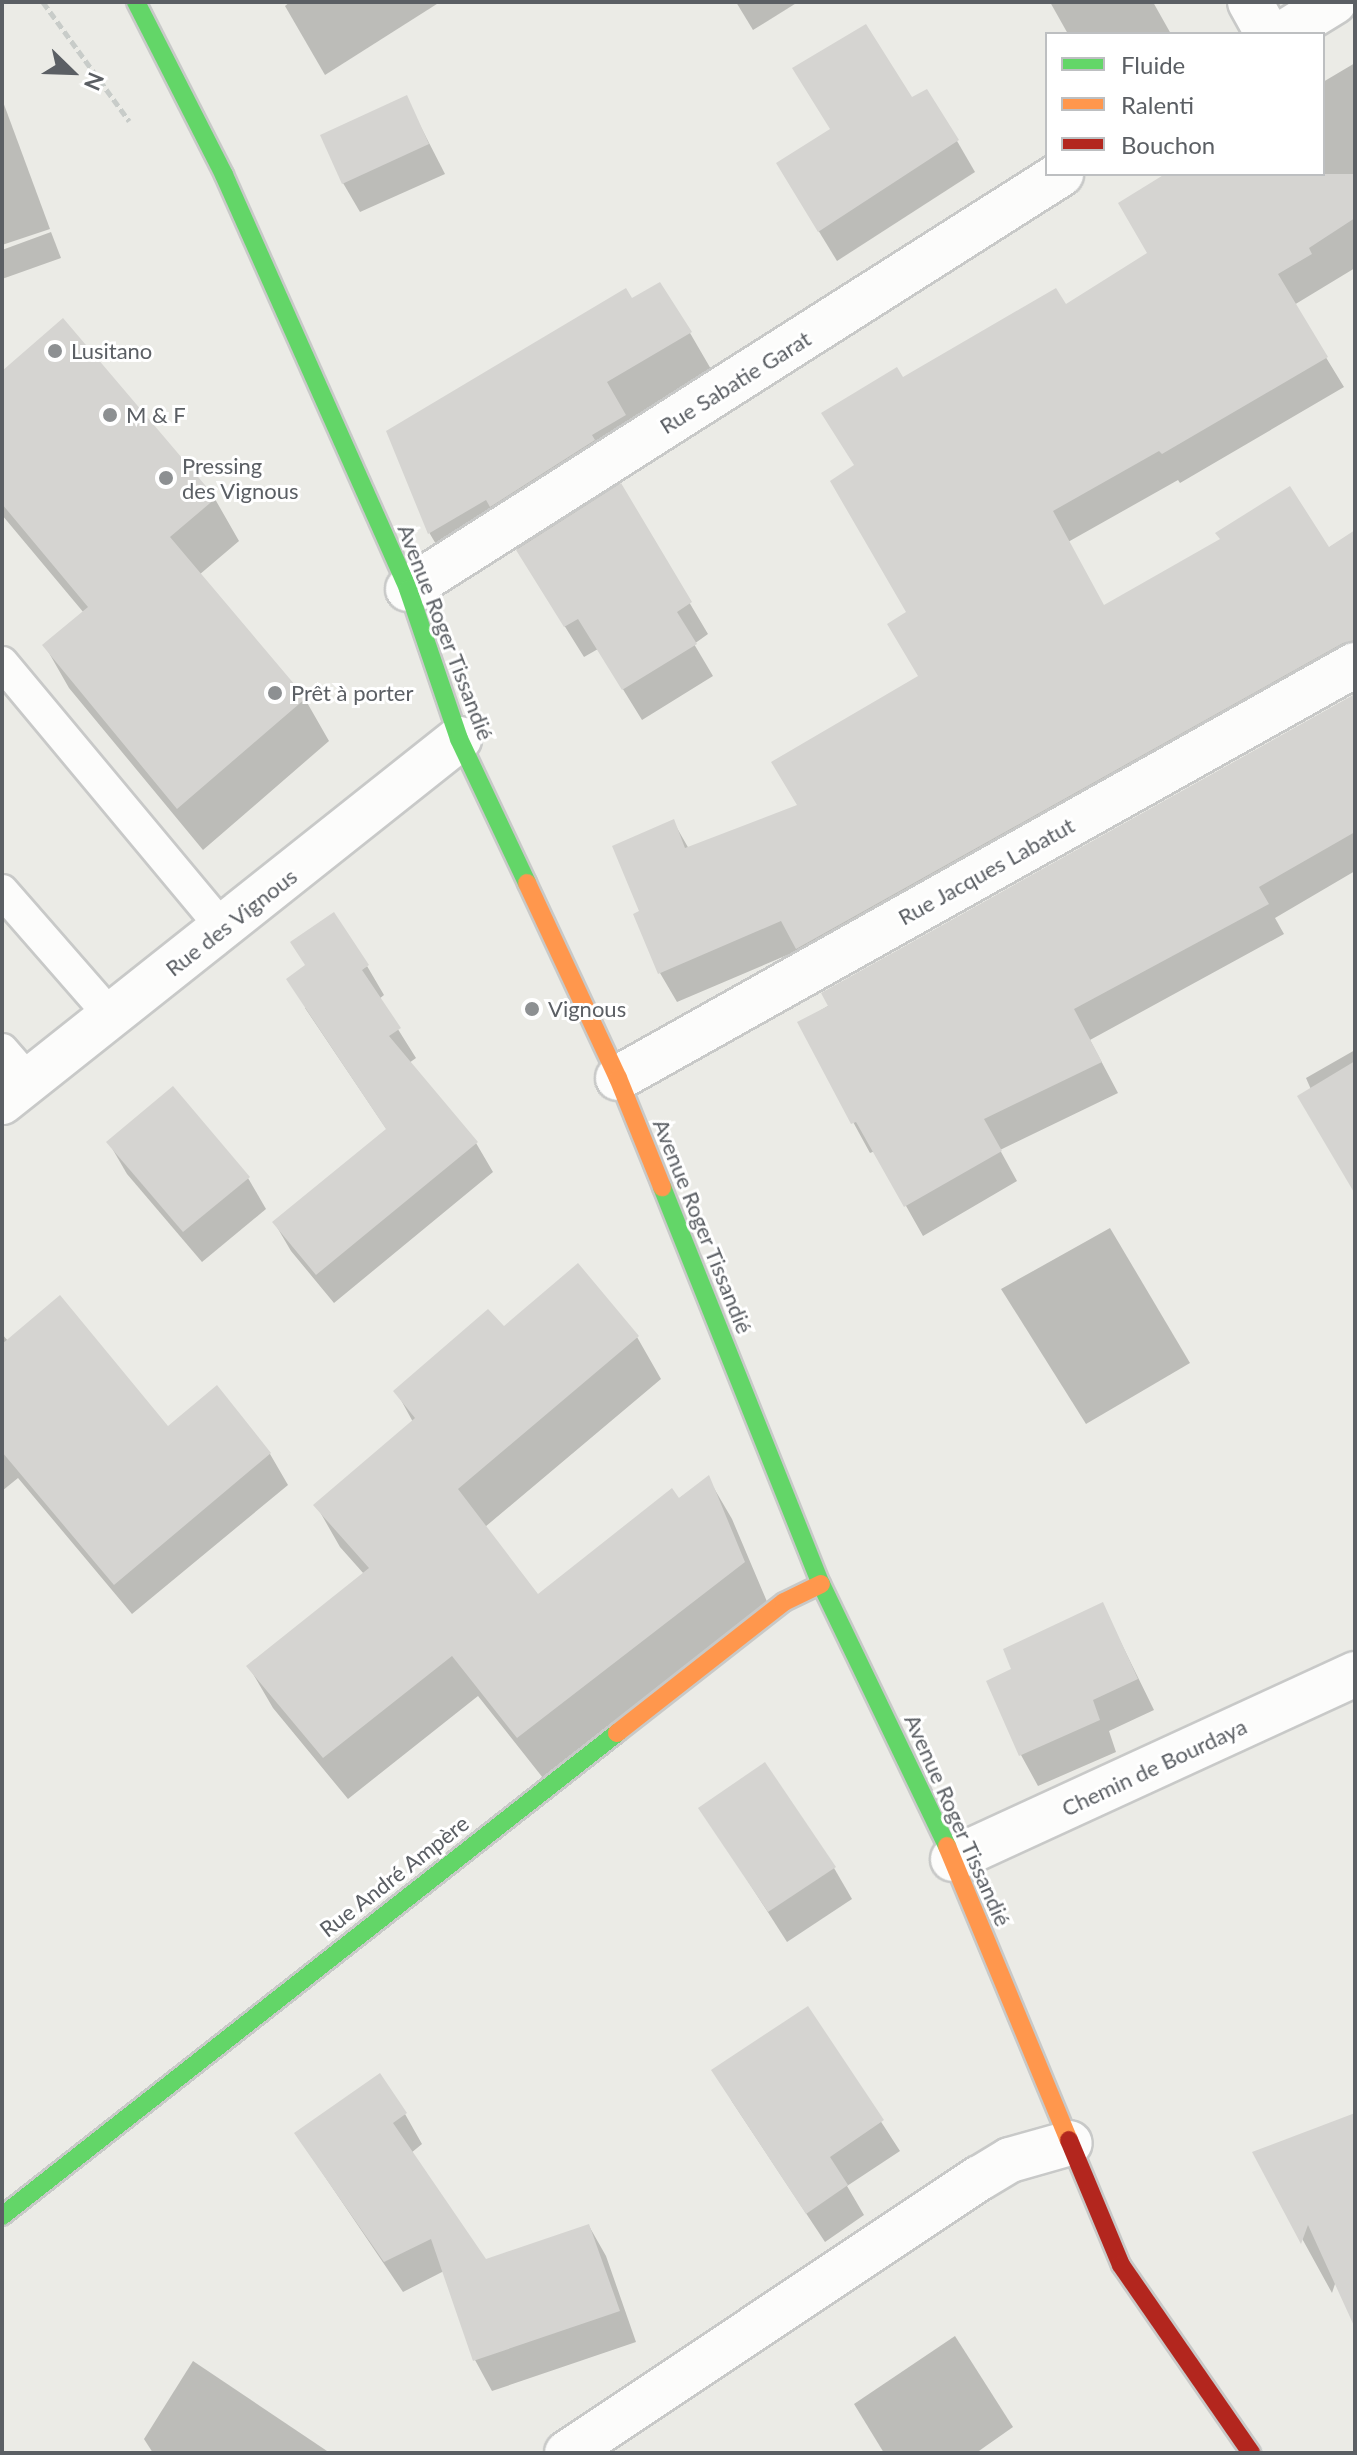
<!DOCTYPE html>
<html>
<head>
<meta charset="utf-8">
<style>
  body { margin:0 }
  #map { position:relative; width:1357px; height:2455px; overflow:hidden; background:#ebebe6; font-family:Lato,sans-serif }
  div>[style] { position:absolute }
  .shadow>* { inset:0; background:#0003 }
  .building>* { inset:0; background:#d5d4d1 }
  .path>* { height:5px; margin-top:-2.5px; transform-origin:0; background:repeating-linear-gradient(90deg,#c8ccc9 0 8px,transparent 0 12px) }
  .roads { filter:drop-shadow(2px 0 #c8c9c8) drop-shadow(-2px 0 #c8c9c8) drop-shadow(0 2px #c8c9c8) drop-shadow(0 -2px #c8c9c8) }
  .lane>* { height:32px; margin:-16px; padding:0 16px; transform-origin:16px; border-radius:16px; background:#fcfcfb }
  .street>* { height:44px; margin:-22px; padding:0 22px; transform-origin:22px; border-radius:22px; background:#fcfcfb }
  .fast>* { height:18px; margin:-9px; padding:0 9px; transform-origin:9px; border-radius:9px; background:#63d668 }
  .slow>* { height:18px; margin:-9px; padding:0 9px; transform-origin:9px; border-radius:9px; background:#ff974d }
  .jam>* { height:18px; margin:-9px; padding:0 9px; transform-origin:9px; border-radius:9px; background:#b3261e }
  .dots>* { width:22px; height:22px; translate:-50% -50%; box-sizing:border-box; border:4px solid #fff; border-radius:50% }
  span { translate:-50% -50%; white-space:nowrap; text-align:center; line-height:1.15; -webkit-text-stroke:6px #fff; paint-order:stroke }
  .poi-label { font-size:22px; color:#5b5f64 }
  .left { translate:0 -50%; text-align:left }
  .street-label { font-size:22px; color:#5b5f64 }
  .frame { position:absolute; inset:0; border:4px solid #5b5f64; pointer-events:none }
  .legend { position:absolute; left:1045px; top:32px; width:280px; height:144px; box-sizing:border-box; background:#fff; border:2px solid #bdbfc1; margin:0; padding:10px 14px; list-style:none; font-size:24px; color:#5b5f64 }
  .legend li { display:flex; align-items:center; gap:16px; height:40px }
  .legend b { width:40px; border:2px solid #bdbfc1 }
  .north { position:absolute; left:32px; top:32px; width:80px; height:80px; -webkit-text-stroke:6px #fff; paint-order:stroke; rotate:113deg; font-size:22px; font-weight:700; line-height:32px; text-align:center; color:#5b5f64 }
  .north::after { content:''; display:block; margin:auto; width:28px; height:36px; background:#5b5f64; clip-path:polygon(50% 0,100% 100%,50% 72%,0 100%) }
</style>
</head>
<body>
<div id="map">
  <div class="shadow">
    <div style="clip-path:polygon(290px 2px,440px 2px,325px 75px,285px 6px)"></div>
    <div style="clip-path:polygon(736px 2px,798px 2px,753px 30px)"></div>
    <div style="clip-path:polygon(1050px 2px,1153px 2px,1171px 34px,1068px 34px)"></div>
    <div style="clip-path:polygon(1355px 63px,1355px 268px,1294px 305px,1344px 387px,1180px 483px,1178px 480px,1068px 542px,1104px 607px,1328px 548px,1355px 532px,1355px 676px,815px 978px,799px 950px,677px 1002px,660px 973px,641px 912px,673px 821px,689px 849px,799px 806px,920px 677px,909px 613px,856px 467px,902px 380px,1065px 307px,1150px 254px,1170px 174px,1323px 174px,1323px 82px)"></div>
    <div style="clip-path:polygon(406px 98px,445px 174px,360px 212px,343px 183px)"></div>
    <div style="clip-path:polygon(2px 99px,50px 229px,2px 245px)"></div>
    <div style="clip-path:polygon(912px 99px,957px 141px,975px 172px,837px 261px,796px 194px,832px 130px)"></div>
    <div style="clip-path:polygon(51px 232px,61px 258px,2px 279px,2px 250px)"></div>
    <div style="clip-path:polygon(631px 301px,690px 333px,715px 376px,616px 479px,708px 634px,694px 644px,713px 676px,642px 720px,598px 649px,584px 657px,512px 542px,455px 576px,430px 534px,389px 432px)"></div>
    <div style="clip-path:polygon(2px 373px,215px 499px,239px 541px,199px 575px,305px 699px,329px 741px,203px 850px,69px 688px,45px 646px,84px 613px,2px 515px)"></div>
    <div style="clip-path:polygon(1355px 696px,1355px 871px,1275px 918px,1284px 934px,1090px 1040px,1118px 1093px,1000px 1150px,1017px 1181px,923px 1236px,875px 1151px,870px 1153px,799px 1023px)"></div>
    <div style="clip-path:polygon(367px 966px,384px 995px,379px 999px,416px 1058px,409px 1063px,476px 1143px,493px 1172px,334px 1303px,291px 1251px,274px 1222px,387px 1130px,305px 1008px)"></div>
    <div style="clip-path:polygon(1355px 1050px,1355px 1190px,1306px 1078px)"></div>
    <div style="clip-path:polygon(109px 1143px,248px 1178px,266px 1209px,202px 1262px,127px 1174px)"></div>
    <div style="clip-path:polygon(1110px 1228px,1190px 1363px,1086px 1424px,1001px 1289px)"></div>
    <div style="clip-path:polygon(504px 1328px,637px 1337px,661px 1379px,485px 1527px,538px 1597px,708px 1478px,732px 1519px,768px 1604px,543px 1778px,478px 1696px,348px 1799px,273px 1708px,249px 1667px,364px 1574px,340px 1547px,316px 1505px,413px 1422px,396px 1391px)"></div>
    <div style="clip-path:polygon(2px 1334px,8px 1341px,168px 1428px,216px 1388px,270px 1454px,288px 1485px,132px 1614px,18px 1478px,2px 1491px)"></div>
    <div style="clip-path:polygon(1102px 1604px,1154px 1710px,1109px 1731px,1116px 1752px,1038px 1786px,1021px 1755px,1013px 1670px)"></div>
    <div style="clip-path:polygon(701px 1808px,834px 1868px,852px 1899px,787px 1942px)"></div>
    <div style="clip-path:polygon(808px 2009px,900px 2151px,847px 2186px,864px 2215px,825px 2242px,731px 2100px)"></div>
    <div style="clip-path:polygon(405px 2114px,422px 2144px,411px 2153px,485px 2261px,589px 2226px,606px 2256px,636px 2342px,492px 2391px,475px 2360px,444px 2271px,403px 2292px,296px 2134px)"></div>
    <div style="clip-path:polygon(1355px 2114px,1355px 2323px,1336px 2281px,1332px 2293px,1255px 2153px)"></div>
    <div style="clip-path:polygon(955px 2336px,1013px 2427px,976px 2453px,884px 2453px,854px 2404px)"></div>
    <div style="clip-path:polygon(193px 2361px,330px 2453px,153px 2453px,144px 2439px)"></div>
  </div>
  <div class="building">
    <div style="clip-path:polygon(866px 24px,912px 97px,927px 89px,959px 140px,818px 232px,776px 163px,830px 129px,792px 68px)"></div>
    <div style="clip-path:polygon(407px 95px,429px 144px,342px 184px,320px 135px)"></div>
    <div style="clip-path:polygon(1165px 174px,1355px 174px,1355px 218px,1309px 248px,1312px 254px,1278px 274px,1328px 357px,1162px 454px,1159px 451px,1053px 511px,1104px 605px,1220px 539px,1215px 533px,1290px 486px,1329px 547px,1355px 530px,1355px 640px,1343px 643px,796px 949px,781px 921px,658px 974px,633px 914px,639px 911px,612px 846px,674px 819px,685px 848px,797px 805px,771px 762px,918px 676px,887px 624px,906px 612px,830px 481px,854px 465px,821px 413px,897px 367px,903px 377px,1056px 288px,1066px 304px,1147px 253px,1118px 203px)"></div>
    <div style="clip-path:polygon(660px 282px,692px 332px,607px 382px,626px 415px,592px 435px,595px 440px,490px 507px,486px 500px,428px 534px,386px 431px,626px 288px,632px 298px)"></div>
    <div style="clip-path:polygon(63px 318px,216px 498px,170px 537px,306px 698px,177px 809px,42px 645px,88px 607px,2px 504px,2px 371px)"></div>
    <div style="clip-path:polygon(621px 483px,692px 602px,677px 612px,697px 644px,622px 690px,578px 619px,564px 627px,516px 550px)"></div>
    <div style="clip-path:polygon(1355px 694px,1355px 832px,1259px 887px,1269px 904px,1074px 1009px,1102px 1062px,984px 1119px,1002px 1151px,904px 1207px,856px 1122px,851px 1124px,797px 1022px,828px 1006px,821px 993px)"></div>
    <div style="clip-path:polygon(334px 912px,369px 965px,362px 970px,401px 1028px,389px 1036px,478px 1142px,316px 1275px,272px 1222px,386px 1129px,286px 979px,305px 965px,290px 942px)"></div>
    <div style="clip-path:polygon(1355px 1061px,1355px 1194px,1297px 1096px)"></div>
    <div style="clip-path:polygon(173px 1086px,250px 1177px,183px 1232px,106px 1142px)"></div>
    <div style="clip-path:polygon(578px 1263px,639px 1336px,458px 1489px,538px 1594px,672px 1488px,679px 1498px,709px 1475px,745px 1562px,517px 1738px,452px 1656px,323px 1758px,246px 1666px,369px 1568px,313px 1505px,415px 1418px,393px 1391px,488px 1309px,504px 1326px)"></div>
    <div style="clip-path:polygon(60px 1295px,168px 1426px,217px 1385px,271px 1453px,114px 1585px,2px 1452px,2px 1344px)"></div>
    <div style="clip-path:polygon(1103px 1602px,1138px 1679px,1093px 1700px,1100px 1720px,1019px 1756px,986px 1681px,1011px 1669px,1003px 1649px)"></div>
    <div style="clip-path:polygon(765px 1762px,836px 1867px,768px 1912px,698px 1808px)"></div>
    <div style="clip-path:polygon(808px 2006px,884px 2120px,830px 2157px,848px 2185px,806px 2214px,711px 2070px)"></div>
    <div style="clip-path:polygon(380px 2073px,407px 2113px,393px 2123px,486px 2259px,589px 2224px,620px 2311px,473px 2361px,431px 2239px,384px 2262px,294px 2133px)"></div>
    <div style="clip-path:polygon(1355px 2113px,1355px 2328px,1308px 2225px,1301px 2244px,1252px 2152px)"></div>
  </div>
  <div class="path">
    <div style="left:43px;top:2px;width:147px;rotate:54.1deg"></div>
  </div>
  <div class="roads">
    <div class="lane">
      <div style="left:2px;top:663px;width:345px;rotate:50.2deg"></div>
      <div style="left:2px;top:891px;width:166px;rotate:48.9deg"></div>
      <div style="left:2px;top:1050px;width:41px;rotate:48.9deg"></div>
    </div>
    <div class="street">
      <div style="left:1250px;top:2px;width:37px;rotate:61deg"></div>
      <div style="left:1282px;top:34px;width:61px;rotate:-31.6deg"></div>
      <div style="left:408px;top:589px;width:774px;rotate:-32.44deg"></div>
      <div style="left:618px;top:1078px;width:845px;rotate:-29.27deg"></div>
      <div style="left:2px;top:1102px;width:584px;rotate:-38.46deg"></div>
      <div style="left:953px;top:1859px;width:443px;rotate:-24.7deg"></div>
      <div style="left:567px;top:2453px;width:496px;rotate:-33.7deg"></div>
      <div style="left:980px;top:2178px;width:35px;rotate:-31deg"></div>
      <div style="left:1010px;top:2160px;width:62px;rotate:-15.8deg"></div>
    </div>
    <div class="fast">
      <div style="left:136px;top:2px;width:194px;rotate:63deg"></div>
      <div style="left:224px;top:175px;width:453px;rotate:66deg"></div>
      <div style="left:408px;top:589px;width:158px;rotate:71.2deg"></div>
      <div style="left:459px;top:739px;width:159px;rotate:64.7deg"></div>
      <div style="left:662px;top:1187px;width:428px;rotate:68.2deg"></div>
      <div style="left:821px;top:1584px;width:291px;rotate:64.3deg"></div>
      <div style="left:2px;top:2216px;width:782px;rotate:-38.14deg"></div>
    </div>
    <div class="slow">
      <div style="left:527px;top:883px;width:215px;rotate:65deg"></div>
      <div style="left:618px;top:1078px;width:118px;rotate:68deg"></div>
      <div style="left:617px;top:1733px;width:212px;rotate:-38.1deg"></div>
      <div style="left:784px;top:1602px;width:41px;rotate:-25.9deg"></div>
      <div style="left:947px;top:1846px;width:318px;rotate:67.5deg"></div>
    </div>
    <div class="jam">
      <div style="left:1069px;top:2140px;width:135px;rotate:67.4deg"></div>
      <div style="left:1121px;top:2265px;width:229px;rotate:55.3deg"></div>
    </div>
  </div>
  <div class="dots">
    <div style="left:55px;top:351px;background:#8d9092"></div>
    <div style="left:110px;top:415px;background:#8d9092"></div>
    <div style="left:166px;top:478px;background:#8d9092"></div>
    <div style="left:275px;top:693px;background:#8d9092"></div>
    <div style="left:532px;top:1009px;background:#8d9092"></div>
  </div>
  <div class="poi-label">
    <span class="left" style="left:71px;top:351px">Lusitano</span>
    <span class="left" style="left:126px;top:415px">M &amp; F</span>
    <span class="left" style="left:182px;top:478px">Pressing<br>des Vignous</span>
    <span class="left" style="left:291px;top:693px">Prêt à porter</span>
    <span class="left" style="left:548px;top:1009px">Vignous</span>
  </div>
  <div class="street-label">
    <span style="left:735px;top:382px;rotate:-32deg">Rue Sabatie Garat</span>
    <span style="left:446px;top:632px;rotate:69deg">Avenue Roger Tissandié</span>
    <span style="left:986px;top:871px;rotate:-29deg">Rue Jacques Labatut</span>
    <span style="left:231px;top:922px;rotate:-38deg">Rue des Vignous</span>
    <span style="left:703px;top:1226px;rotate:68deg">Avenue Roger Tissandié</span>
    <span style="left:1154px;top:1767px;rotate:-25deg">Chemin de Bourdaya</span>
    <span style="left:958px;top:1820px;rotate:66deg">Avenue Roger Tissandié</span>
    <span style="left:394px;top:1876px;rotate:-38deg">Rue André Ampère</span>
  </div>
  <div class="frame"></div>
  <ul class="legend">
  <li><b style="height:10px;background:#63d668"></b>Fluide</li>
  <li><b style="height:10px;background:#ff974d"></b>Ralenti</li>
  <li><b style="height:10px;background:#b3261e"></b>Bouchon</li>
  </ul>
  <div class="north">N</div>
</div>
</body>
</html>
